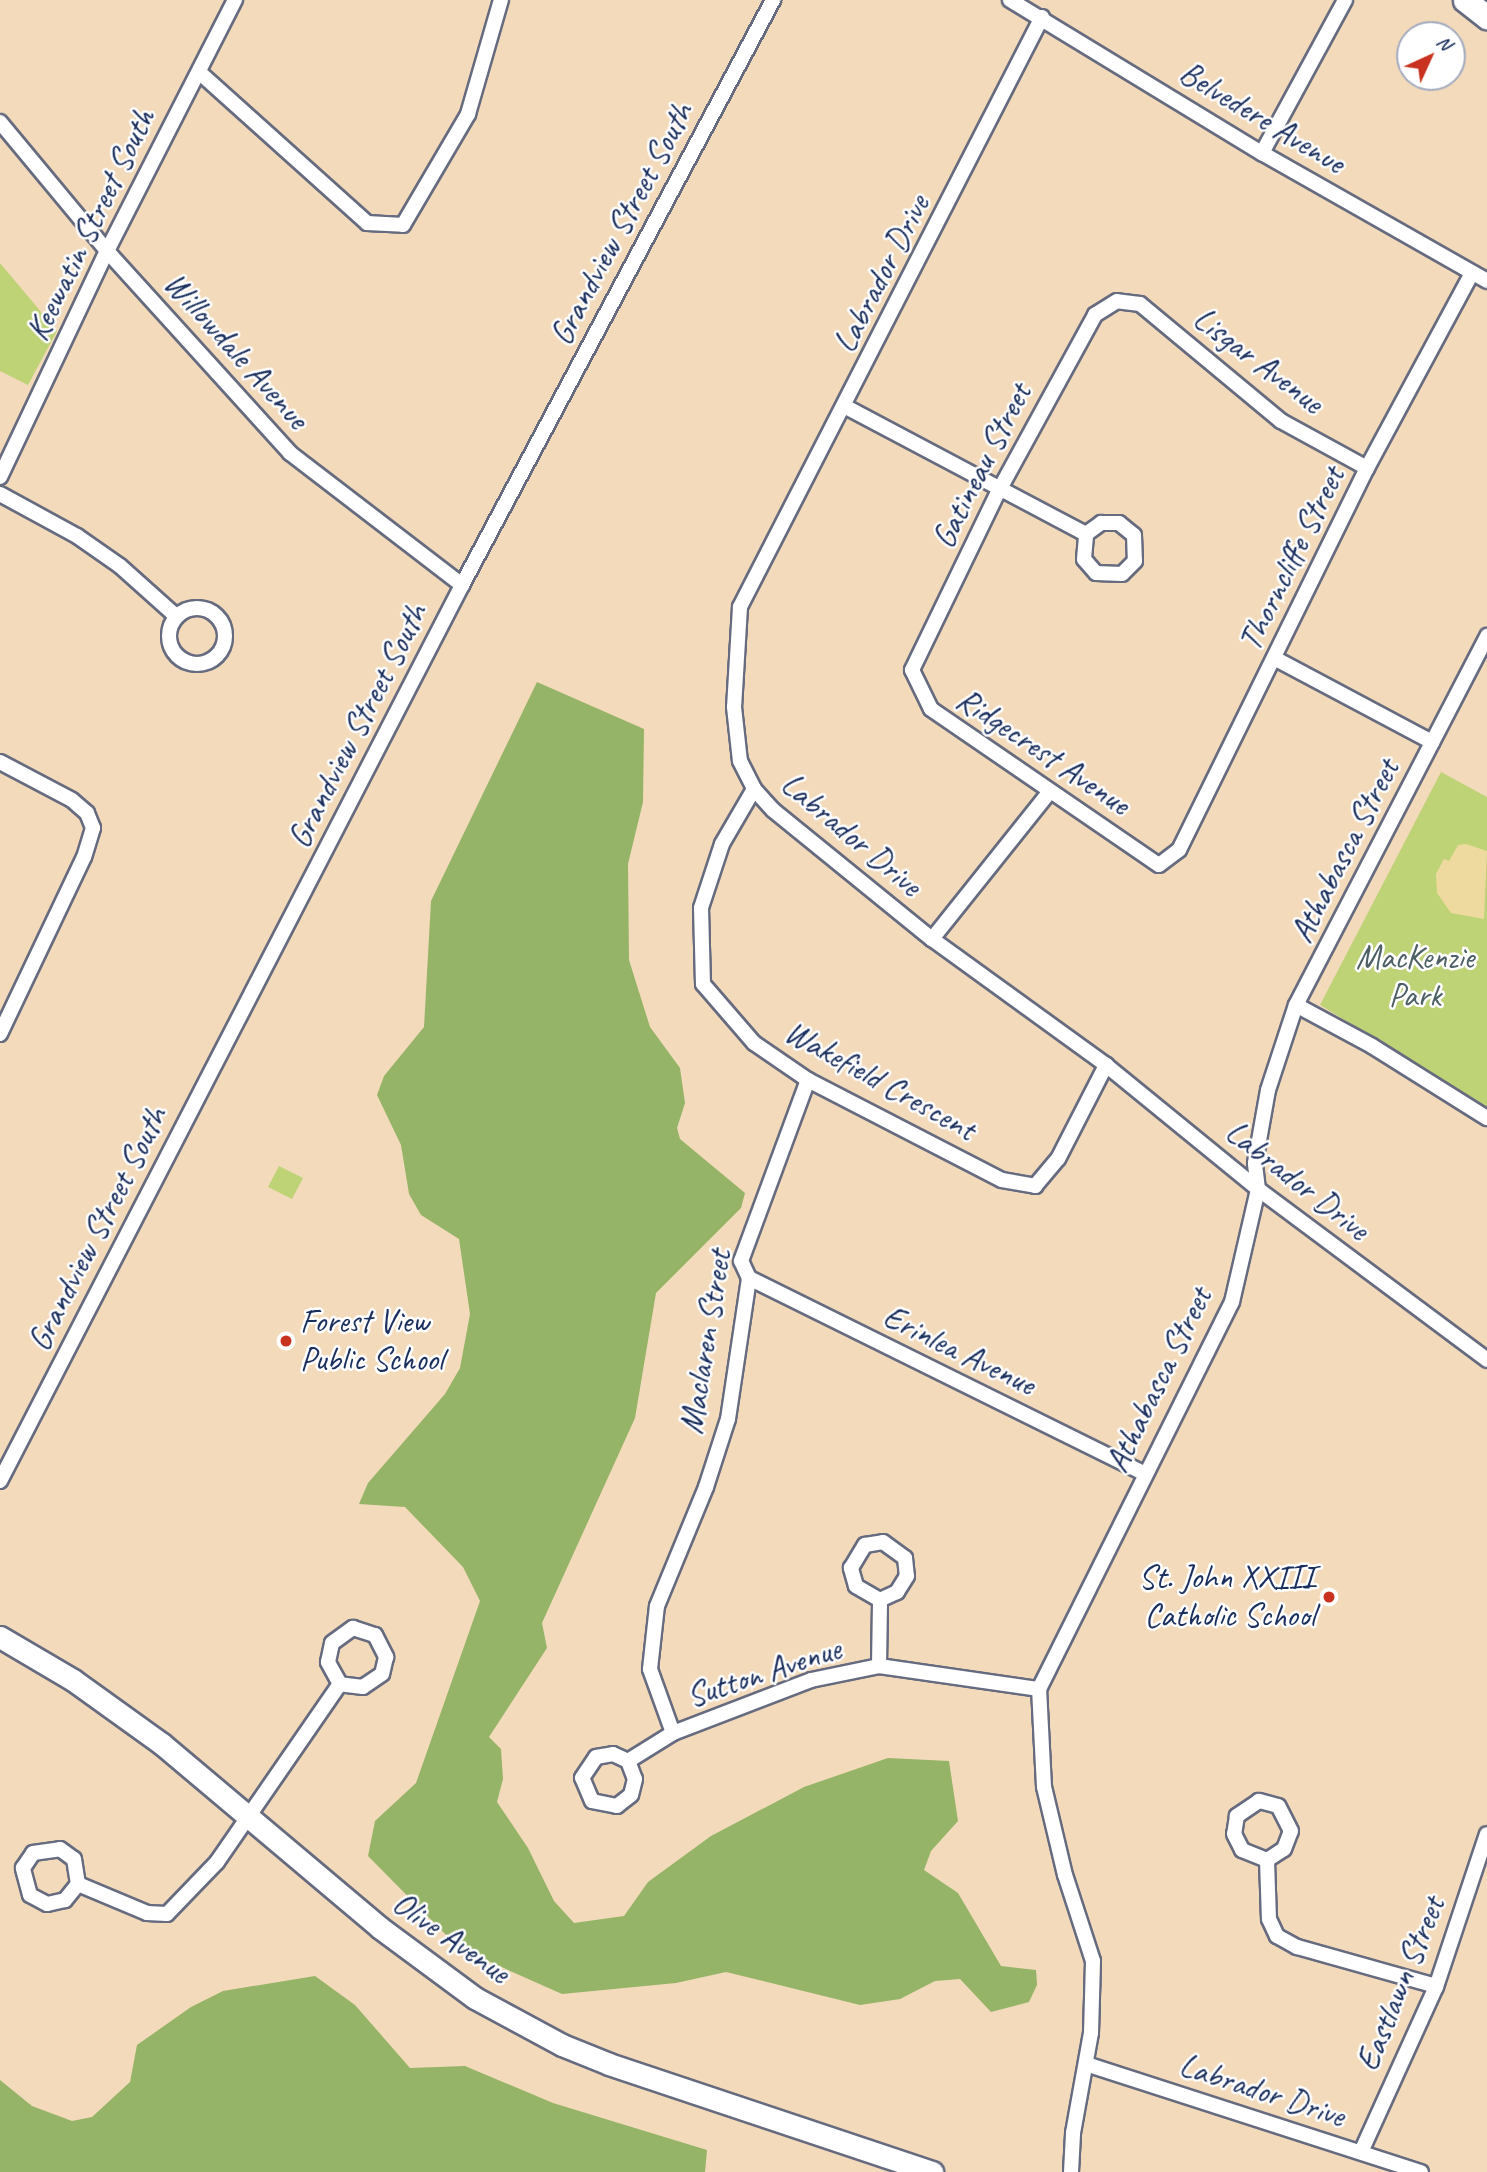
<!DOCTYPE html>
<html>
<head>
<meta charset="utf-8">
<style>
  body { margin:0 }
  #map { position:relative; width:1487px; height:2172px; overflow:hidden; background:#f2dabb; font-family:Caveat,sans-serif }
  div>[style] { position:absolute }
  .green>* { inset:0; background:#bed276 }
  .forest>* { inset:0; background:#96b467 }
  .sand>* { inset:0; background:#eeda9e }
  .roads { filter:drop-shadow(2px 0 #666b7f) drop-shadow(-2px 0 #666b7f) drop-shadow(0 2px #666b7f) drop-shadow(0 -2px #666b7f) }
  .minor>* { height:14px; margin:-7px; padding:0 7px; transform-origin:7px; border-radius:7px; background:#fff }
  .minor>.ring { margin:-7px; padding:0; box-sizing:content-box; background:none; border:14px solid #fff; border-radius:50% }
  .secondary>* { height:21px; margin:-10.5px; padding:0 10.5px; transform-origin:10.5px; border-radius:10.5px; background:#fff }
  .primary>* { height:23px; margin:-11.5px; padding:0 11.5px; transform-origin:11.5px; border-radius:11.5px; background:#fff }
  .dots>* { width:19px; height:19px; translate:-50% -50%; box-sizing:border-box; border:4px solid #fff; border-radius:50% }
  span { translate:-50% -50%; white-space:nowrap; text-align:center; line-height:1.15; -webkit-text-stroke:5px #fff; paint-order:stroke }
  .street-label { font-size:33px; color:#1b2f5e }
  .park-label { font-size:33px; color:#4c6065 }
  .poi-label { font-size:33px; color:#1b2f5e }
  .left { translate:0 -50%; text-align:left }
  .right { translate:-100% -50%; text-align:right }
  .north { position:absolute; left:1396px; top:21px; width:70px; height:70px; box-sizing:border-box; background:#fff; border:2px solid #a4acbf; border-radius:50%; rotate:45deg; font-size:19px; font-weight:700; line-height:28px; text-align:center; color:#1b2f5e }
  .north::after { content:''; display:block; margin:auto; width:24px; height:32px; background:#c8321e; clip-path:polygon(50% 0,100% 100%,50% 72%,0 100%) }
</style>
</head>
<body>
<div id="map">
  <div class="green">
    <div style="clip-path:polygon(0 263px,57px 331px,28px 385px,0 371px)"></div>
    <div style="clip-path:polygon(1441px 772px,1487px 797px,1487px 1107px,1320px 1005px)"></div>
    <div style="clip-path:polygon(279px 1166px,303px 1178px,292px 1199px,268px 1187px)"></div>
  </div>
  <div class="forest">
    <div style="clip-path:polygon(537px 682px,644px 729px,643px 802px,628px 864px,629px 960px,650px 1027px,680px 1068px,685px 1103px,677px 1128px,680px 1139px,745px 1193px,741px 1208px,656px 1293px,635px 1418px,542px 1623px,547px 1648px,489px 1737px,501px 1749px,503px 1779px,497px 1802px,528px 1848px,554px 1901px,574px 1923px,624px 1916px,648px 1882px,711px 1836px,804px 1787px,888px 1758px,949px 1761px,958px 1821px,931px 1851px,924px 1870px,958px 1893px,1001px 1966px,1036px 1970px,1037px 1985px,1029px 2002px,991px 2012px,960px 1979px,935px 1981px,900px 1999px,860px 2005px,726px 1972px,676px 1983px,562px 1994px,459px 1948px,368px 1856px,375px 1821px,416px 1783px,480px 1601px,463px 1567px,405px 1507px,359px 1504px,368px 1483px,445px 1394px,460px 1368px,470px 1314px,459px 1239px,421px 1215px,409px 1194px,401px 1145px,377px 1095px,384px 1076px,424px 1027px,431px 901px)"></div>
    <div style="clip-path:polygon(315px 1976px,355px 2005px,410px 2068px,465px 2066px,553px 2103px,707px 2150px,705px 2172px,0 2172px,0 2080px,32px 2106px,72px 2121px,92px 2117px,130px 2082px,137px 2045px,191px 2007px,223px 1991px)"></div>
  </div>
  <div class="sand">
    <div style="clip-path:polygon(1466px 844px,1487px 851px,1484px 919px,1451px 913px,1437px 893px,1436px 874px,1444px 859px,1449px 861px,1458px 845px)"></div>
  </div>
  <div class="roads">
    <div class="minor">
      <div style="left:1010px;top:0;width:295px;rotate:31.3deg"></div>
      <div style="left:1262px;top:153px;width:259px;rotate:29.6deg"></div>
      <div style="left:1042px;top:17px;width:663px;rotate:117.11deg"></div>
      <div style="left:740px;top:607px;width:100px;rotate:93.4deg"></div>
      <div style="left:734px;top:707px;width:54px;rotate:83.7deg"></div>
      <div style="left:740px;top:761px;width:31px;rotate:63deg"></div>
      <div style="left:754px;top:789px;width:28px;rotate:48deg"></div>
      <div style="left:773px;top:810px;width:205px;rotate:39.1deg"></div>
      <div style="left:932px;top:939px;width:215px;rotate:35.9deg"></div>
      <div style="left:1106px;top:1065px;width:196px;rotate:39.2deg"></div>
      <div style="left:1258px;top:1189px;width:286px;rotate:36.7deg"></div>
      <div style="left:199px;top:72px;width:226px;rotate:41.9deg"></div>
      <div style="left:367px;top:223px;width:36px;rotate:3deg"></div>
      <div style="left:403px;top:225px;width:129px;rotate:-59.6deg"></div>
      <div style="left:468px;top:114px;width:119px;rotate:-73.9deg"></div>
      <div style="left:0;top:122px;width:168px;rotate:50.3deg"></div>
      <div style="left:107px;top:251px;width:273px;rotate:47.8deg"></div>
      <div style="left:290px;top:453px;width:217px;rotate:37.5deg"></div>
      <div style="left:1262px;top:153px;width:174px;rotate:-61.5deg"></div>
      <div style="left:846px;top:407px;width:272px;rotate:27.9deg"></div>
      <div style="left:1086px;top:534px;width:19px;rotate:-36deg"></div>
      <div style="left:1101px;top:523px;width:18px"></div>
      <div style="left:1119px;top:523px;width:19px;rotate:39deg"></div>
      <div style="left:1134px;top:535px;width:26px;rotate:88deg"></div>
      <div style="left:1135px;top:561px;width:18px;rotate:135deg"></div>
      <div style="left:1122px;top:574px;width:26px;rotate:-178deg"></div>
      <div style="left:1096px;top:573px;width:18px;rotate:-131deg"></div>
      <div style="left:1084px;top:559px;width:25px;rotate:-85deg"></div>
      <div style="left:1367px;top:468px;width:98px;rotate:-151.3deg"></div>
      <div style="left:1281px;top:421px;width:183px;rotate:-140.3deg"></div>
      <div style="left:1140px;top:304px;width:23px;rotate:-173deg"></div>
      <div style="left:1117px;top:301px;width:26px;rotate:148deg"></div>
      <div style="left:1095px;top:315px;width:200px;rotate:118.7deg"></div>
      <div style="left:999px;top:490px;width:200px;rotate:115.8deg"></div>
      <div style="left:912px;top:670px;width:43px;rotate:64deg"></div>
      <div style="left:931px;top:709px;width:276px;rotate:34.4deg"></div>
      <div style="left:1159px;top:865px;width:25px;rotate:-37deg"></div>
      <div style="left:1179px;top:850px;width:426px;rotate:-63.8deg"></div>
      <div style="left:1367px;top:468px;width:221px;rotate:-61.7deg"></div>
      <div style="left:0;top:477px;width:250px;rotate:-64.7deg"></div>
      <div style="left:107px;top:251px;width:282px;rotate:-63deg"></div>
      <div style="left:0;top:494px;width:88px;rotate:28.6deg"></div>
      <div style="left:77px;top:536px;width:52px;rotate:34.9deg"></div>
      <div style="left:120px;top:566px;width:75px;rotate:41.8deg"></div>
      <div class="ring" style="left:169px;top:608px;width:42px;height:42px"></div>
      <div style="left:1276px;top:659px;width:177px;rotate:28deg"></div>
      <div style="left:0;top:762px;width:81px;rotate:27.8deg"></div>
      <div style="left:72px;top:800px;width:20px;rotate:41deg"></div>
      <div style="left:87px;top:813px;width:16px;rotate:68deg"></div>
      <div style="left:93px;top:828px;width:30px;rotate:107deg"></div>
      <div style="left:84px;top:857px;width:196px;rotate:115.4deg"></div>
      <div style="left:754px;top:789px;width:64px;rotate:120.2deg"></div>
      <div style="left:722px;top:844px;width:67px;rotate:108.2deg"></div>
      <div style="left:701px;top:908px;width:76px;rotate:88.5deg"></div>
      <div style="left:703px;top:984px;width:78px;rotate:49.2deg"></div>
      <div style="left:754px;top:1043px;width:65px;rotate:34.4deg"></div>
      <div style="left:808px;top:1080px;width:218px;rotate:27.3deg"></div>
      <div style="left:1002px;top:1180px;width:34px;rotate:10deg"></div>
      <div style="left:1035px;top:1186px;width:35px;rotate:-50deg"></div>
      <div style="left:1058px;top:1159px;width:106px;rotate:-62.9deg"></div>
      <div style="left:932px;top:939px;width:189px;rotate:-51.4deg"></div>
      <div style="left:1296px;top:1005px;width:86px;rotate:28.3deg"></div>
      <div style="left:1372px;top:1046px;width:136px;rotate:32.1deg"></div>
      <div style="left:749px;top:1278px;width:442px;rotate:26.3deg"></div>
      <div style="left:0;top:1481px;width:1008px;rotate:-62.72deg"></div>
      <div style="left:462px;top:585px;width:663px;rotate:-62deg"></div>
      <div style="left:879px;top:1666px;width:66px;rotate:-89.1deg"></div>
      <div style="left:880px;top:1600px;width:28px;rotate:-150deg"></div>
      <div style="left:856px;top:1586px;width:19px;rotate:-106deg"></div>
      <div style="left:851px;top:1568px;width:27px;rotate:-59deg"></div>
      <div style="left:865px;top:1545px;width:18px;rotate:-9deg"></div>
      <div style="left:883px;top:1542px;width:27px;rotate:36deg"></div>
      <div style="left:905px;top:1558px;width:18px;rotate:84deg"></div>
      <div style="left:907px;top:1576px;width:19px;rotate:122deg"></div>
      <div style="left:897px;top:1592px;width:19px;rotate:155deg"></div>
      <div style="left:673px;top:1733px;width:68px;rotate:-109.8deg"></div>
      <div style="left:650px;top:1669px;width:63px;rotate:-83.7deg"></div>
      <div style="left:657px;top:1606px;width:129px;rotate:-67.6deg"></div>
      <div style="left:706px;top:1487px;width:71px;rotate:-72.1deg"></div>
      <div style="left:728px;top:1419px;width:143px;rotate:-81.5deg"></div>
      <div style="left:749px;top:1278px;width:19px;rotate:-115deg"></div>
      <div style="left:741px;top:1261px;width:193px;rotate:-69.7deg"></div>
      <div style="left:628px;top:1761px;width:19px;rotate:69deg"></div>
      <div style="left:635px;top:1779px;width:16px;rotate:104deg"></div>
      <div style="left:631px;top:1795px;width:18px;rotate:142deg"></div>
      <div style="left:617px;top:1806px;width:25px;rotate:-169deg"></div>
      <div style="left:592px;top:1801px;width:25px;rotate:-113deg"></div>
      <div style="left:582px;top:1778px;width:25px;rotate:-56deg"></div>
      <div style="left:596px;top:1757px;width:17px;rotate:-10deg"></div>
      <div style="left:613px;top:1754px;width:17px;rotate:25deg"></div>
      <div style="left:628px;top:1761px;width:53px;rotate:-31.9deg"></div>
      <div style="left:673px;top:1733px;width:148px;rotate:-21deg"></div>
      <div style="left:811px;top:1680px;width:69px;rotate:-11.6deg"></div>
      <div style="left:879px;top:1666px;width:162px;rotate:8.2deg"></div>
      <div style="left:1267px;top:1860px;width:20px;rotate:-33deg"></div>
      <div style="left:1284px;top:1849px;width:19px;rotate:-69deg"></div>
      <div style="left:1291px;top:1831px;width:28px;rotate:-117deg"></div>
      <div style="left:1278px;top:1806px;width:20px;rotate:-165deg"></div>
      <div style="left:1259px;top:1801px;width:27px;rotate:146deg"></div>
      <div style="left:1237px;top:1816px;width:18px;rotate:99deg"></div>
      <div style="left:1234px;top:1834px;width:18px;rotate:63deg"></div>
      <div style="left:1242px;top:1850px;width:27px;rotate:22deg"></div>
      <div style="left:1267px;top:1860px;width:59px;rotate:88.1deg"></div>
      <div style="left:1269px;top:1919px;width:19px;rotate:65deg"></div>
      <div style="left:1277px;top:1936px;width:23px;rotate:29deg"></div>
      <div style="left:1297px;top:1947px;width:144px;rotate:15.7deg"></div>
      <div style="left:78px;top:1884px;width:21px;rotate:129deg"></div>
      <div style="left:65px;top:1900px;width:18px;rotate:167deg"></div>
      <div style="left:47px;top:1904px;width:19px;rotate:-152deg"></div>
      <div style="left:30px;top:1895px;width:28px;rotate:-105deg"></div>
      <div style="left:23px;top:1868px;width:18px;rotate:-56deg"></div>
      <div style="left:33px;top:1853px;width:27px;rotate:-8deg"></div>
      <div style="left:60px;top:1849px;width:17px;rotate:36deg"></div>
      <div style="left:74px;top:1859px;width:25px;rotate:81deg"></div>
      <div style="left:78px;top:1884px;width:75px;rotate:22.8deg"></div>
      <div style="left:147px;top:1913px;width:20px;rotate:3deg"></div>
      <div style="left:167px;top:1914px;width:72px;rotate:-46.1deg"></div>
      <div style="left:217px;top:1862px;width:216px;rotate:-55.4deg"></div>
      <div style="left:340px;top:1684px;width:25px;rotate:-119deg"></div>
      <div style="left:328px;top:1662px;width:19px;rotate:-78deg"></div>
      <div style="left:332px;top:1643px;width:26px;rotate:-36deg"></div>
      <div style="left:353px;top:1628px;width:23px;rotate:18deg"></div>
      <div style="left:375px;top:1635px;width:25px;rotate:63deg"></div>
      <div style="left:386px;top:1657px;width:17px;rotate:103deg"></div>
      <div style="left:382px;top:1674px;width:23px;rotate:146deg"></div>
      <div style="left:363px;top:1687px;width:23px;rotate:-173deg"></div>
      <div style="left:1086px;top:2064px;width:352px;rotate:17.9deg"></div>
      <div style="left:1361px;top:2152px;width:181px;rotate:-65.6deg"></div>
      <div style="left:1436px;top:1987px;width:161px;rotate:-71.6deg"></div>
      <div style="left:1071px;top:2172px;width:39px;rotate:-87deg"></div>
      <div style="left:1073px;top:2133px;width:102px;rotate:-79.8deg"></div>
      <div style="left:1091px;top:2033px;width:72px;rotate:-88.4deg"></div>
      <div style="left:1093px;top:1961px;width:90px;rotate:-108deg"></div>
      <div style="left:1065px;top:1875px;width:90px;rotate:-103.4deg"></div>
      <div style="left:1044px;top:1787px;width:98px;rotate:-92.9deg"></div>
      <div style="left:1039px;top:1689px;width:432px;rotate:-63.5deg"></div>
      <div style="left:1232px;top:1302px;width:116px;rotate:-77deg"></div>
      <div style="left:1258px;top:1189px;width:26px;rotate:-97deg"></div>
      <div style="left:1255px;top:1163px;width:74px;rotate:-79.9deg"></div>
      <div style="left:1268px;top:1090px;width:89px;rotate:-71.8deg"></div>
      <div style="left:1296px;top:1005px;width:416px;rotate:-62.6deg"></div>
    </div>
    <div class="secondary">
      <div style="left:0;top:1637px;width:85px;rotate:30.5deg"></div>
      <div style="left:73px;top:1680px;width:110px;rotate:35.7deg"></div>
      <div style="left:162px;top:1744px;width:284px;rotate:40.1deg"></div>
      <div style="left:379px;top:1927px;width:119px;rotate:36.5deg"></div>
      <div style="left:475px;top:1998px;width:99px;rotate:28.4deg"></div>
      <div style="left:562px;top:2045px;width:51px;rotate:22deg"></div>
      <div style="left:609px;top:2064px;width:341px;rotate:18.5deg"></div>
    </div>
    <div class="primary">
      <div style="left:1465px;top:0;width:28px;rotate:38deg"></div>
    </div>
  </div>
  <div class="dots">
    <div style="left:286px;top:1341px;background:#c8321e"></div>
    <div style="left:1329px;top:1597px;background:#c8321e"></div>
  </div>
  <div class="street-label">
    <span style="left:1262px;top:118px;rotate:31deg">Belvedere Avenue</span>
    <span style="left:622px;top:224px;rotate:-62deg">Grandview Street South</span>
    <span style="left:91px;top:225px;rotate:-64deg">Keewatin Street South</span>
    <span style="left:882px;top:274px;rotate:-63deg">Labrador Drive</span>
    <span style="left:236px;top:351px;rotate:48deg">Willowdale Avenue</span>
    <span style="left:1258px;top:361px;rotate:37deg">Lisgar Avenue</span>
    <span style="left:982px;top:466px;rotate:-63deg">Gatineau Street</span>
    <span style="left:1292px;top:559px;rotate:-64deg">Thorncliffe Street</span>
    <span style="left:358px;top:726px;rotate:-63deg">Grandview Street South</span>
    <span style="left:1043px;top:752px;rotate:34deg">Ridgecrest Avenue</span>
    <span style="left:851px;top:835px;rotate:40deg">Labrador Drive</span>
    <span style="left:1345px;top:851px;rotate:-63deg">Athabasca Street</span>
    <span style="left:880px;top:1081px;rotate:29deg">Wakefield Crescent</span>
    <span style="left:1297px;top:1181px;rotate:38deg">Labrador Drive</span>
    <span style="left:98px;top:1229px;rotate:-63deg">Grandview Street South</span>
    <span style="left:706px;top:1342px;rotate:-81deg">Maclaren Street</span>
    <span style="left:959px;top:1351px;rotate:26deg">Erinlea Avenue</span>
    <span style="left:1159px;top:1380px;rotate:-64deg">Athabasca Street</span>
    <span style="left:764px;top:1673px;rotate:-18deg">Sutton Avenue</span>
    <span style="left:451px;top:1938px;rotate:35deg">Olive Avenue</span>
    <span style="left:1401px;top:1984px;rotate:-68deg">Eastlawn Street</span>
    <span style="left:1262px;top:2091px;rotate:18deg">Labrador Drive</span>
  </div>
  <div class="park-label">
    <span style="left:1415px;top:977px">MacKenzie<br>Park</span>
  </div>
  <div class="poi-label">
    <span class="left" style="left:300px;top:1341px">Forest View<br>Public School</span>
    <span class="right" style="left:1315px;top:1597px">St. John XXIII<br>Catholic School</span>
  </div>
  <div class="north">N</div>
</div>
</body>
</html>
